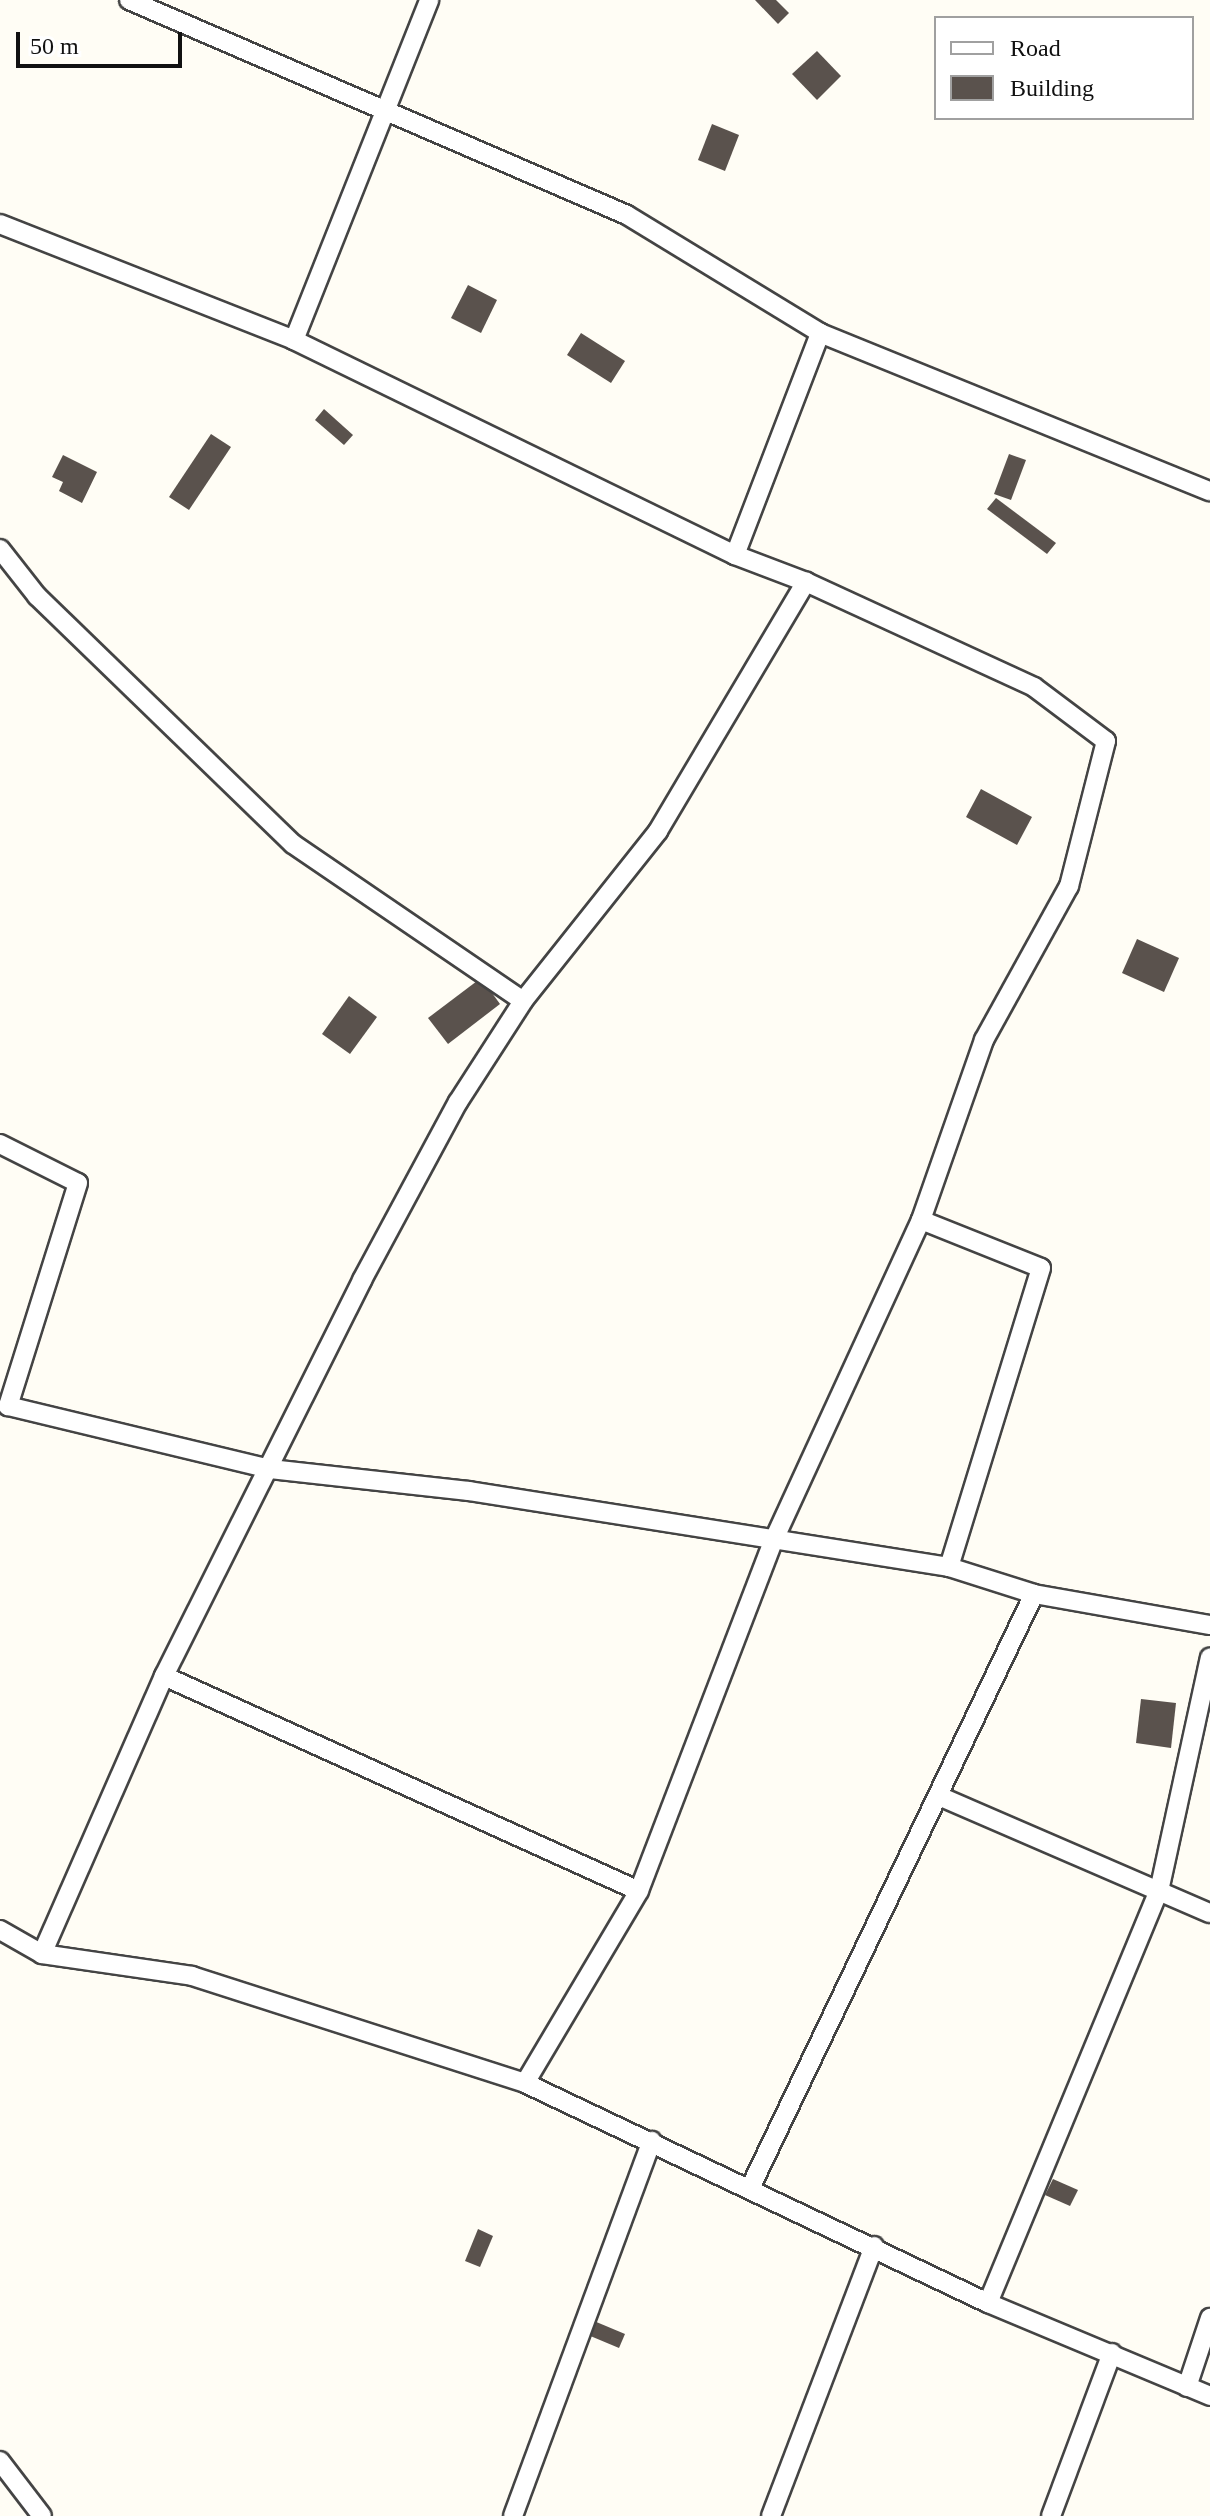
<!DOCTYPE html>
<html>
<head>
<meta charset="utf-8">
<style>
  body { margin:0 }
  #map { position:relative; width:1210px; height:2516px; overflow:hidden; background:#fffdf5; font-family:Georgia,serif }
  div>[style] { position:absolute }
  .building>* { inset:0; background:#5a524d }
  .roads { filter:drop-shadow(2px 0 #444) drop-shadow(-2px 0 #444) drop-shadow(0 2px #444) drop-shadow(0 -2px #444) }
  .minor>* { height:18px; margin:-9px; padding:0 9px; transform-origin:9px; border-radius:9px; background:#fff }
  span { translate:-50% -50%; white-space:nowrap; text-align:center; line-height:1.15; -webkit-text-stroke:8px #fff; paint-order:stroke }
  .legend { position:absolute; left:934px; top:16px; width:260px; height:104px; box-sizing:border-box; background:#fff; border:2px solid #a0a0a0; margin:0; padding:10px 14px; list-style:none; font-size:24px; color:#111 }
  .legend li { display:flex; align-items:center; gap:16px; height:40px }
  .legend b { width:40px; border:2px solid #a0a0a0 }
  .scale { position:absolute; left:16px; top:32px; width:166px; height:36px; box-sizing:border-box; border:4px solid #111; border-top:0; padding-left:10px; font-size:24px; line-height:28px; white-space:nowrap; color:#111; -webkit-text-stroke:6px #fff; paint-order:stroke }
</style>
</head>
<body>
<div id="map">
  <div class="building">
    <div style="clip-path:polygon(755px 0,776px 0,789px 13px,778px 24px)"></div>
    <div style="clip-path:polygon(817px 51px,841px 76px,817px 100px,792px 74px)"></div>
    <div style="clip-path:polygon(712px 124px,739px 135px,725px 171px,698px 160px)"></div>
    <div style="clip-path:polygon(468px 285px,497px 300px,481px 333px,451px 318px)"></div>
    <div style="clip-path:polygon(581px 333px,625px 361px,611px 383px,567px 355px)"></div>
    <div style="clip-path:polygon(324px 409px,353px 435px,344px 445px,315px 420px)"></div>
    <div style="clip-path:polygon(211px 434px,231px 447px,189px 510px,169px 497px)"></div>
    <div style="clip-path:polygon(1009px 454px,1026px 460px,1011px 500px,994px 494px)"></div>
    <div style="clip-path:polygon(63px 455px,97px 472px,82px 503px,59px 491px,63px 482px,52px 477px)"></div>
    <div style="clip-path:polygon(996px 498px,1056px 543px,1047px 554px,987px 509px)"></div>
    <div style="clip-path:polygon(981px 789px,1032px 817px,1017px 845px,966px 817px)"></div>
    <div style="clip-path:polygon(1137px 939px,1179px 958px,1164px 992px,1122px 973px)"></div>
    <div style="clip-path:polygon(481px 978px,500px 1004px,448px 1044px,428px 1018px)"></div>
    <div style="clip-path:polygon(349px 996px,377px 1017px,350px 1054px,322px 1034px)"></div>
    <div style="clip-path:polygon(1141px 1699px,1176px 1703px,1171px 1748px,1136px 1743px)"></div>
    <div style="clip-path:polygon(1053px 2179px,1078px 2190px,1070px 2206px,1045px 2195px)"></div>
    <div style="clip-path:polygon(478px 2229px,493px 2236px,480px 2267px,465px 2261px)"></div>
    <div style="clip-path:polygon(594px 2321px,625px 2334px,619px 2348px,588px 2335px)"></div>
  </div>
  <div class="roads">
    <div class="minor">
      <div style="left:129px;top:0;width:542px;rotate:23.35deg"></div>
      <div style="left:627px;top:215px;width:226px;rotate:31.4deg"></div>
      <div style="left:820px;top:333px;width:421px;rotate:22.1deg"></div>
      <div style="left:0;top:224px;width:316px;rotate:21.5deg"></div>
      <div style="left:294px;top:340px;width:491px;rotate:26deg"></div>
      <div style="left:735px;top:555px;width:76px;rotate:20.8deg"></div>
      <div style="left:294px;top:340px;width:366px;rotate:-68.3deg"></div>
      <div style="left:0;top:549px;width:60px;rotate:51.8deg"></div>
      <div style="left:37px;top:596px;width:356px;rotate:44.1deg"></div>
      <div style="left:293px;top:844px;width:278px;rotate:34.3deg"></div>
      <div style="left:523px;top:1001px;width:217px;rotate:-51.5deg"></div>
      <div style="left:658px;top:831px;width:290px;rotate:-59.3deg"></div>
      <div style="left:806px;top:582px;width:251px;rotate:24.7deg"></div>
      <div style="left:1034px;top:687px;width:90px;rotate:36.9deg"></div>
      <div style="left:1106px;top:741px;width:150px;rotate:104.3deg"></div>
      <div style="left:1069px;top:886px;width:176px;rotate:118.9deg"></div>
      <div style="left:984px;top:1040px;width:191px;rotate:109.3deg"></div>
      <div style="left:921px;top:1220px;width:351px;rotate:114.7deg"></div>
      <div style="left:774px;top:1539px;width:377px;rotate:111deg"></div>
      <div style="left:735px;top:555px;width:238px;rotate:-69deg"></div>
      <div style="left:0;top:1144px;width:87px;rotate:26.6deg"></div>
      <div style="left:78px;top:1183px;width:234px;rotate:107.4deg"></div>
      <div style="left:8px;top:1406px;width:269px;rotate:13.5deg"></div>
      <div style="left:270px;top:1469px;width:200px;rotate:6.3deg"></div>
      <div style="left:469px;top:1491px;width:486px;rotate:9deg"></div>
      <div style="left:949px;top:1567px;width:89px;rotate:17.6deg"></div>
      <div style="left:1034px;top:1594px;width:179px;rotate:10deg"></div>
      <div style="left:921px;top:1220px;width:129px;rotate:21.8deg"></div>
      <div style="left:1041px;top:1268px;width:313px;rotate:107.1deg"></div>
      <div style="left:164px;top:1676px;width:521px;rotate:24.35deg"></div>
      <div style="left:639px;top:1891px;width:223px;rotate:120.7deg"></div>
      <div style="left:939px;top:1796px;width:295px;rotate:23.4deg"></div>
      <div style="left:0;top:1930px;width:48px;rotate:29.7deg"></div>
      <div style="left:42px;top:1954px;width:152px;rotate:8.3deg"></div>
      <div style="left:192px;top:1976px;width:350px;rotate:17.8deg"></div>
      <div style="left:525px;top:2083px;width:513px;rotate:25.42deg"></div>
      <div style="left:988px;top:2303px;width:241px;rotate:22.7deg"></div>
      <div style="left:42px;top:1954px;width:304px;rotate:-66.3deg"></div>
      <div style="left:164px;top:1676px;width:443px;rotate:-63.4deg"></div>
      <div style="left:362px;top:1280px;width:202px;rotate:-61.7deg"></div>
      <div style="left:458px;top:1102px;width:120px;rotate:-57.2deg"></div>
      <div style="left:752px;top:2184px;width:654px;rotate:-64.45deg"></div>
      <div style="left:988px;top:2303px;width:446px;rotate:-67.5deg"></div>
      <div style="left:1159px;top:1891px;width:239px;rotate:-77.7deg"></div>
      <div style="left:1187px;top:2387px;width:73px;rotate:-71.6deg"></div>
      <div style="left:0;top:2461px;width:69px;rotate:52.6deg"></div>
      <div style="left:513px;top:2516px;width:400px;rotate:-69.7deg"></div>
      <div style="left:771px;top:2516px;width:289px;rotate:-69.1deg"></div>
      <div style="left:1051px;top:2516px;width:174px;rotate:-69.5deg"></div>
    </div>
  </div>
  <ul class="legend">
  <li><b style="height:10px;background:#fff"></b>Road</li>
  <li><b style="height:22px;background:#5a524d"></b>Building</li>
  </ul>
  <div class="scale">50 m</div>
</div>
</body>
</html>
